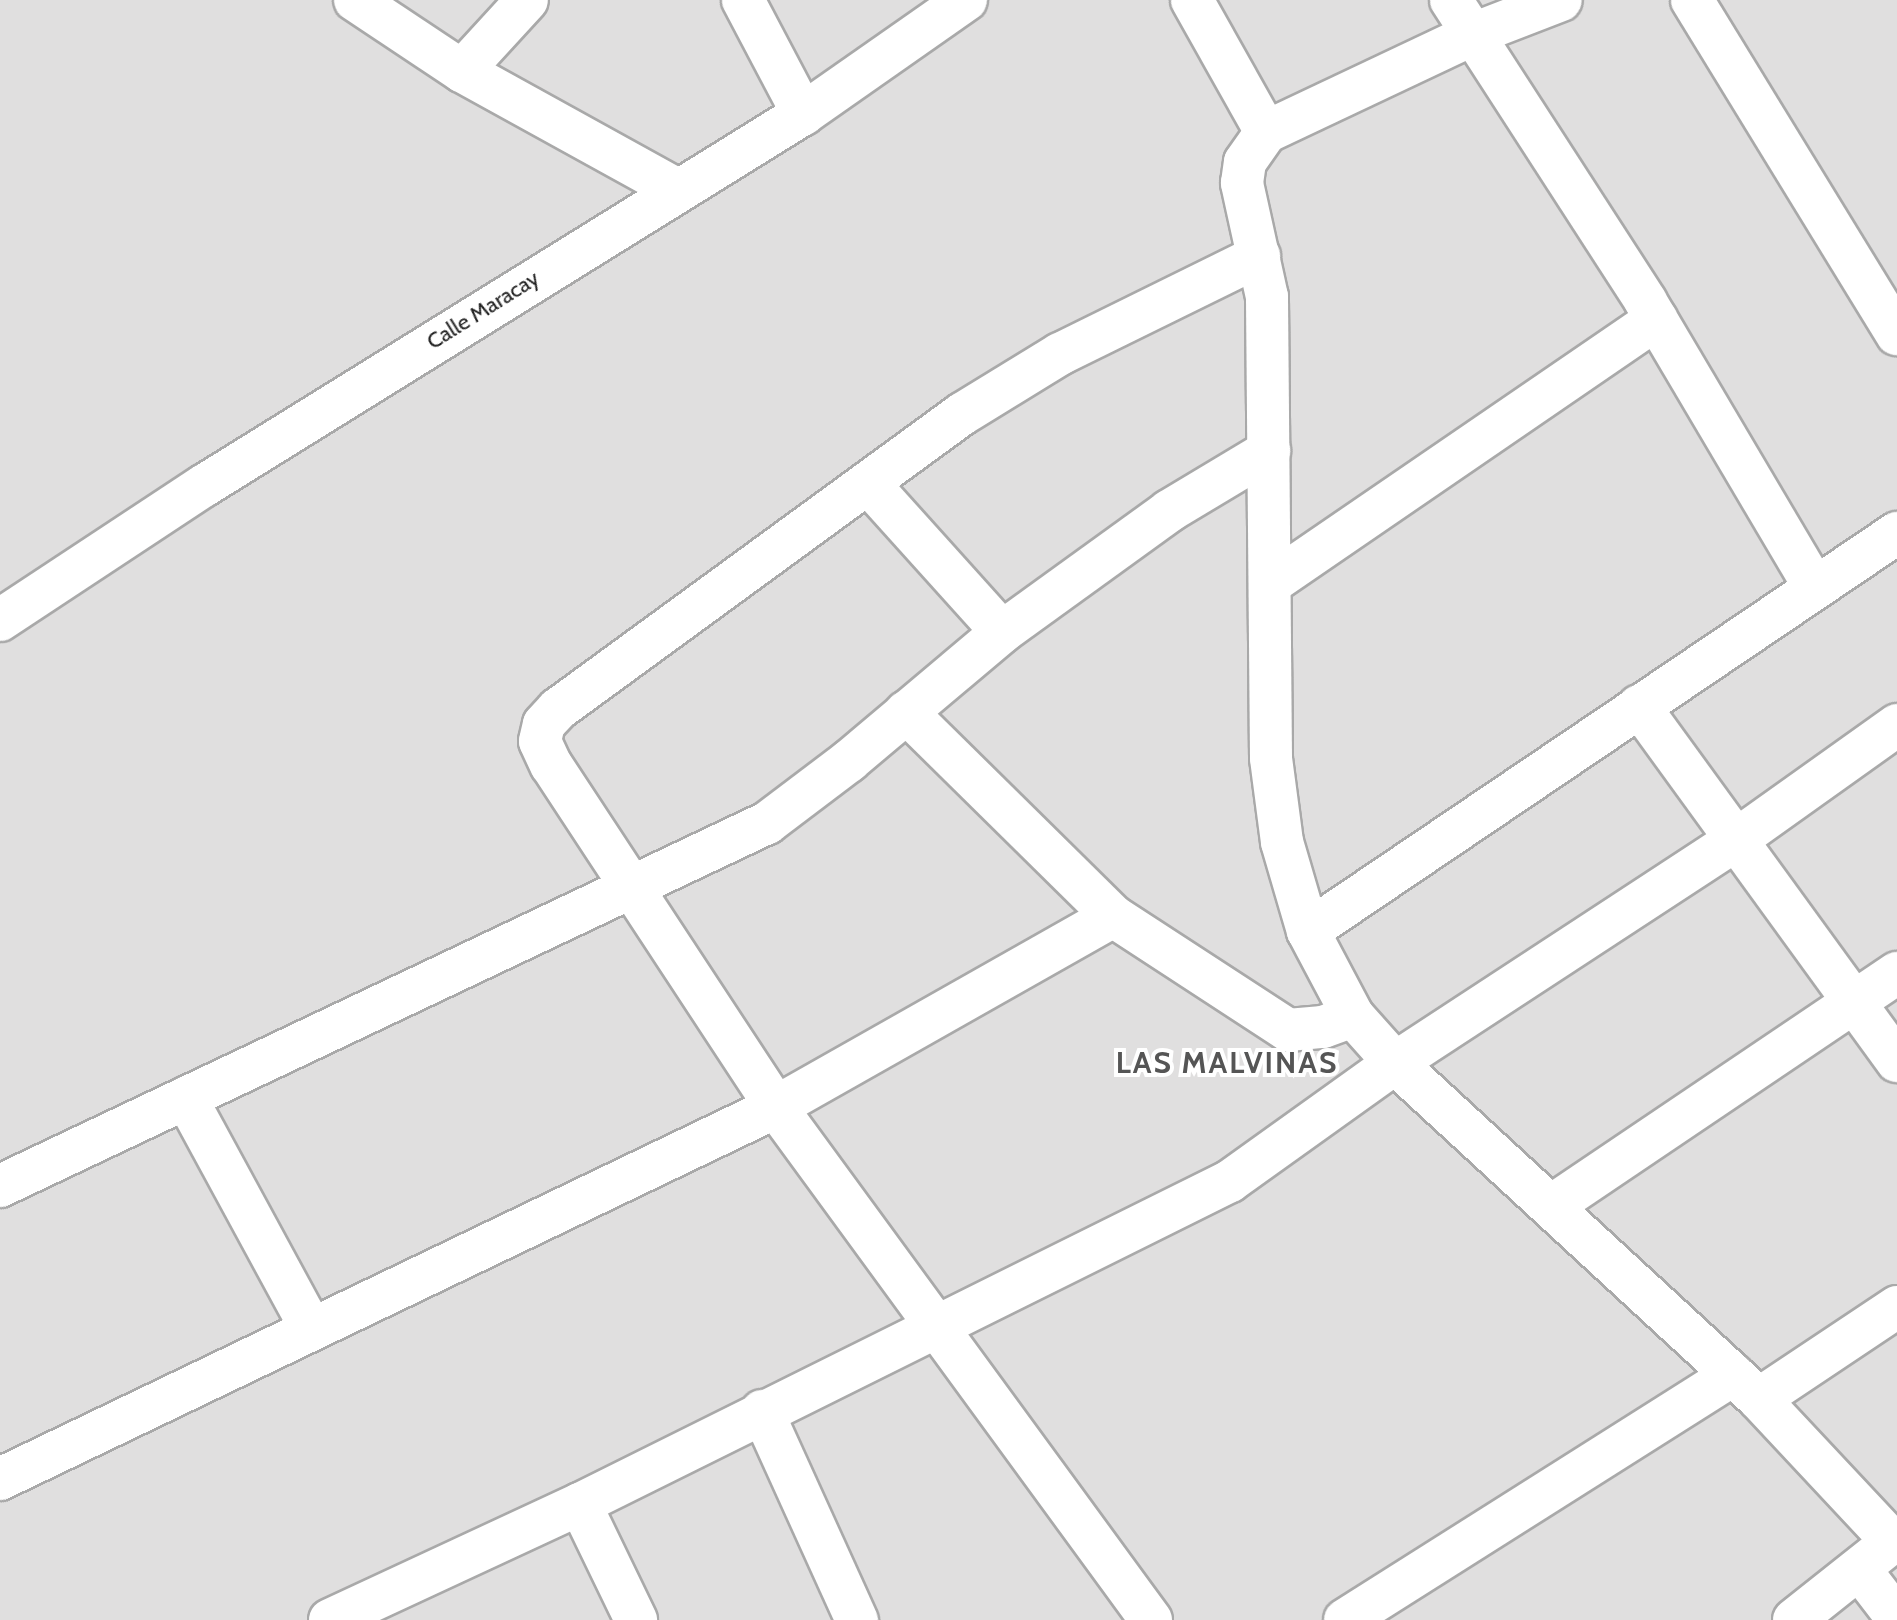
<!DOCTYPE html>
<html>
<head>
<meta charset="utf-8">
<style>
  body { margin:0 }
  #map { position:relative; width:1897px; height:1620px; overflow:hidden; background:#f2efe9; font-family:Cabin,sans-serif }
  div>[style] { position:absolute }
  .residential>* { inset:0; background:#e0dfdf }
  .roads { filter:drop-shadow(2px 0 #a9a9a9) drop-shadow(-2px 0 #a9a9a9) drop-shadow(0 2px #a9a9a9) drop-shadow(0 -2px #a9a9a9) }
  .minor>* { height:42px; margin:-21px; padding:0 21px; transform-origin:21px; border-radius:21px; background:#fff }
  span { translate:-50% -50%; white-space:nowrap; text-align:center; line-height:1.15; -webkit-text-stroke:8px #fff; paint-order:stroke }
  .street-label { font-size:22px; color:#222 }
  .district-label { font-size:30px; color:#555; font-weight:700; letter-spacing:2px }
</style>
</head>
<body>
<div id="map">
  <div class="residential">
    <div style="clip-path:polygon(0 0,1897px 0,1897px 1620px,0 1620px)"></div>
  </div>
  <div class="roads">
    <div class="minor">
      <div style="left:355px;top:0;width:128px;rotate:33.6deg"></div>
      <div style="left:462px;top:71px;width:244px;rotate:28.9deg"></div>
      <div style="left:743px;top:0;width:129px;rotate:62.2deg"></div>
      <div style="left:1192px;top:0;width:151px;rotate:60.7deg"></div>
      <div style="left:1451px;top:0;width:359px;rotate:57.1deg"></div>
      <div style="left:1646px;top:302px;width:332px;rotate:59.4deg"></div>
      <div style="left:1692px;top:0;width:392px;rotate:58.5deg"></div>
      <div style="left:462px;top:71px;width:96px;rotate:-47.5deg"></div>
      <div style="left:868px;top:483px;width:200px;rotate:48deg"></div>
      <div style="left:1271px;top:583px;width:467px;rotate:-34.4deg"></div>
      <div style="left:0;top:620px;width:245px;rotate:-33.4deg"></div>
      <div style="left:205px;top:485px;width:704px;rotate:-31.82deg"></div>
      <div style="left:803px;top:114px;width:199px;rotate:-35deg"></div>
      <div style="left:1639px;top:706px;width:439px;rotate:54deg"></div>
      <div style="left:906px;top:712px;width:291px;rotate:44.6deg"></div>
      <div style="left:1113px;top:916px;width:209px;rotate:33.1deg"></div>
      <div style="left:1288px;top:1030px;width:35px;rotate:-5deg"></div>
      <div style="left:1323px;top:1027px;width:32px;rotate:-20deg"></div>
      <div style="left:1353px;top:1016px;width:63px;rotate:48.2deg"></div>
      <div style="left:1395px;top:1063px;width:495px;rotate:42.7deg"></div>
      <div style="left:1759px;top:1399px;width:196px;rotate:46.9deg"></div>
      <div style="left:1308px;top:931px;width:711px;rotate:-34.05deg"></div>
      <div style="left:1353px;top:1016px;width:96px;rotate:-117.9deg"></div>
      <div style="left:1308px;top:931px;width:93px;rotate:-106.3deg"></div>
      <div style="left:1282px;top:842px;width:85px;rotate:-97.5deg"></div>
      <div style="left:1271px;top:758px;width:461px;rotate:-90.5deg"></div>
      <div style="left:1267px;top:297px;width:117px;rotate:-102.4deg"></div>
      <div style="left:1242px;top:183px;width:21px;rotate:-82deg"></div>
      <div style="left:1245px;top:162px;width:37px;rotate:-55deg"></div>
      <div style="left:1266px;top:132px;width:229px;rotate:-25.3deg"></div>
      <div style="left:1473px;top:34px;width:94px;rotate:-21.1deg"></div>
      <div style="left:186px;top:1098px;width:262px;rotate:61.5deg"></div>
      <div style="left:0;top:1186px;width:849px;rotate:-25.33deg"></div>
      <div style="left:767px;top:823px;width:103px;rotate:-37.1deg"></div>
      <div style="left:849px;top:761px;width:200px;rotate:-40.1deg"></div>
      <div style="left:1002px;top:632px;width:206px;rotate:-35.9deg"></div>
      <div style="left:1169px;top:511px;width:117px;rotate:-31deg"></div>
      <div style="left:1553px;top:1205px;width:415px;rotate:-34deg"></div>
      <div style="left:1759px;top:1399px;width:166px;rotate:-33.7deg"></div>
      <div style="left:762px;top:1411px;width:230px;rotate:65.6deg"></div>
      <div style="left:0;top:1479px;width:861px;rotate:-25.61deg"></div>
      <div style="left:776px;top:1107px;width:387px;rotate:-29.5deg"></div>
      <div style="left:580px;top:1504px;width:129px;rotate:64.2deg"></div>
      <div style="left:1861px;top:1571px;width:59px;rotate:52.5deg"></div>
      <div style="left:330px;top:1620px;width:276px;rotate:-24.9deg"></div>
      <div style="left:580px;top:1504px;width:726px;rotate:-26.42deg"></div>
      <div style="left:1230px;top:1181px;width:203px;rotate:-35.6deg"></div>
      <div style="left:1395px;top:1063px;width:407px;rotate:-33.2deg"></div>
      <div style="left:1736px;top:840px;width:198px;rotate:-35.5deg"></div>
      <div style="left:1151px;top:1620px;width:635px;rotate:-126.17deg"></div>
      <div style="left:776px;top:1107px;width:409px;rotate:-123.3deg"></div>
      <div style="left:551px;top:765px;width:26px;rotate:-115deg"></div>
      <div style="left:540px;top:741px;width:17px;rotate:-77deg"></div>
      <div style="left:544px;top:724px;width:21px;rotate:-47deg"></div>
      <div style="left:558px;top:709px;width:500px;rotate:-36.14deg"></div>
      <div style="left:962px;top:414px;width:115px;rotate:-31.5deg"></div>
      <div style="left:1060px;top:354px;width:222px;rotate:-26.2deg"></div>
      <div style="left:1345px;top:1620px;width:459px;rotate:-32.3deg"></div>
      <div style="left:1794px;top:1620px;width:132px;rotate:-38.5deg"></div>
    </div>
  </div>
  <div class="street-label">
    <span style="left:483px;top:310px;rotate:-32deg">Calle Maracay</span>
  </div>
  <div class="district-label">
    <span style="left:1227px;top:1063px">LAS MALVINAS</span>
  </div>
</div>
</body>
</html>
